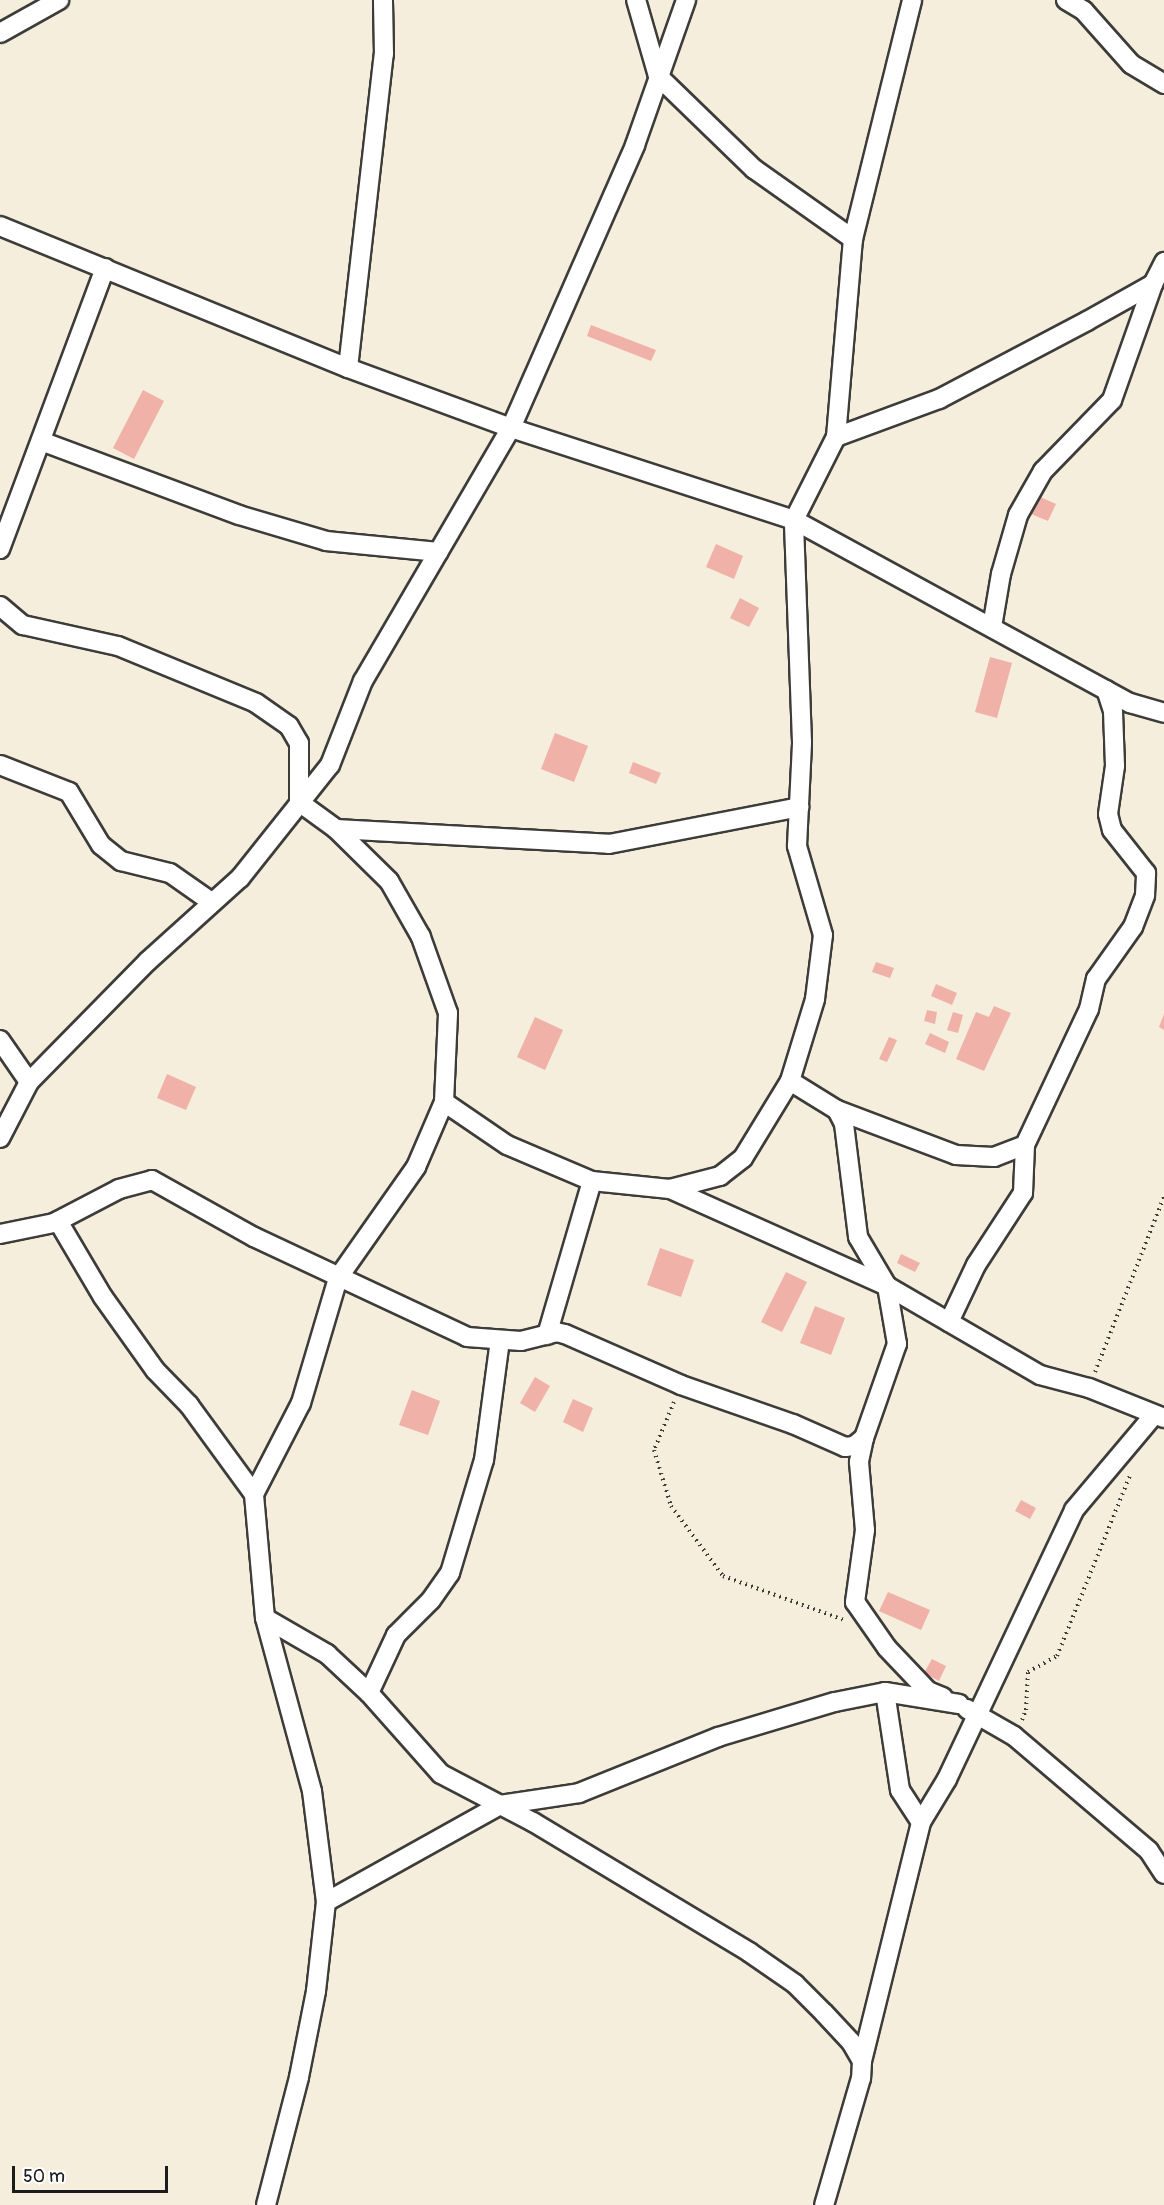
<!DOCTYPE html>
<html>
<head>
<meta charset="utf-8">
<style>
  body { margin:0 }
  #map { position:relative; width:1164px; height:2205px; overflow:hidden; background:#f5eedc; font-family:Pangolin,sans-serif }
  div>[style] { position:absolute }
  .building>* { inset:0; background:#efb1a8 }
  .path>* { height:4px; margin-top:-2px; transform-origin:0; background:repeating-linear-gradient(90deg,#3d3c39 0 1.5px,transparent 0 6px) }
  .roads { filter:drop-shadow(2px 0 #3d3c39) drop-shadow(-2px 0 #3d3c39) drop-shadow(0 2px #3d3c39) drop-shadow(0 -2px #3d3c39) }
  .minor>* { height:18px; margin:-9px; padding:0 9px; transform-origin:9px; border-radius:9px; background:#fff }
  span { translate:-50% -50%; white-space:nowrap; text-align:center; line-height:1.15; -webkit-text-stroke:6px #fff; paint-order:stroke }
  .scale { position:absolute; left:12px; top:2166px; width:156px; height:27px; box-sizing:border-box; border:3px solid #1c1c1c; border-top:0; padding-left:8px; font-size:18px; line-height:21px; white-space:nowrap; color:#1c1c1c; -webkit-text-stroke:4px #fff; paint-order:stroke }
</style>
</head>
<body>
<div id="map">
  <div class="building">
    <div style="clip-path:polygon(591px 325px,656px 350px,651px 361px,587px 336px)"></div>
    <div style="clip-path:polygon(143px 390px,164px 401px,134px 459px,113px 448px)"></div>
    <div style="clip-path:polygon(1038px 496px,1056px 504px,1048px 521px,1031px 514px)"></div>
    <div style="clip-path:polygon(716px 544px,743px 556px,734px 579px,706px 567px)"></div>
    <div style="clip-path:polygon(740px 598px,759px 608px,749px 627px,730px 618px)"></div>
    <div style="clip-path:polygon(990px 657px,1012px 663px,997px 718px,975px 712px)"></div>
    <div style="clip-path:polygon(555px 733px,588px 746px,574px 782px,541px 769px)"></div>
    <div style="clip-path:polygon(633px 762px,661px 773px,656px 784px,629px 773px)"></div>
    <div style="clip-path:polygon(876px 962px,894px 968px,890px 978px,872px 972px)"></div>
    <div style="clip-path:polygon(936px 984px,957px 993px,952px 1005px,931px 996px)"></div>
    <div style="clip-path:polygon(994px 1006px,1011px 1013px,984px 1071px,956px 1059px,976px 1012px,989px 1017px)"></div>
    <div style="clip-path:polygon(927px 1010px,937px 1012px,935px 1024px,924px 1021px)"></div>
    <div style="clip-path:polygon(953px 1012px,963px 1015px,958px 1033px,947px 1030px)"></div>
    <div style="clip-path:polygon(1164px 1014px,1164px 1030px,1159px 1027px)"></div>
    <div style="clip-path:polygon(535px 1017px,563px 1030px,545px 1070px,517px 1057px)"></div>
    <div style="clip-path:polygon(930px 1033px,949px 1042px,945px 1053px,925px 1044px)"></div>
    <div style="clip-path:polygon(889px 1037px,897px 1040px,887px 1062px,879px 1059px)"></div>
    <div style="clip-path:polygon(167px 1074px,196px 1087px,186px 1110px,157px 1098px)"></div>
    <div style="clip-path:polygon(660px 1248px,694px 1260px,681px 1297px,647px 1285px)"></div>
    <div style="clip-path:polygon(901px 1254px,920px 1263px,915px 1272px,897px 1263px)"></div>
    <div style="clip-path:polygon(786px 1272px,807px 1282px,782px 1332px,761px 1322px)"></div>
    <div style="clip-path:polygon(815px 1306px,845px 1318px,831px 1355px,800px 1343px)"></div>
    <div style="clip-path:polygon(535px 1377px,550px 1386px,535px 1412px,520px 1403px)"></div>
    <div style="clip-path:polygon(412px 1390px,440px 1401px,428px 1435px,399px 1425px)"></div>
    <div style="clip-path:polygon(573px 1399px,593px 1408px,583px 1432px,563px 1422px)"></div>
    <div style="clip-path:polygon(1021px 1500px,1036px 1508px,1030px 1519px,1015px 1511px)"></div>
    <div style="clip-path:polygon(888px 1592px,930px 1610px,921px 1630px,879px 1611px)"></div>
    <div style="clip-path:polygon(932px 1659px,946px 1666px,939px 1681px,924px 1673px)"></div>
  </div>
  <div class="path">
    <div style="left:1095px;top:1372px;width:188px;rotate:-68.5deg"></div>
    <div style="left:674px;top:1402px;width:52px;rotate:112.6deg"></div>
    <div style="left:654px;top:1450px;width:59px;rotate:73.1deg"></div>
    <div style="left:671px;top:1506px;width:87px;rotate:53.4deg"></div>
    <div style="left:723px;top:1576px;width:129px;rotate:20deg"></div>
    <div style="left:1022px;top:1720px;width:11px;rotate:-68deg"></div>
    <div style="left:1026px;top:1710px;width:38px;rotate:-87deg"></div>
    <div style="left:1028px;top:1672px;width:33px;rotate:-29deg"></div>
    <div style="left:1057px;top:1656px;width:195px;rotate:-68deg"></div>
  </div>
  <div class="roads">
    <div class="minor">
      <div style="left:1066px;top:0;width:21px;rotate:31deg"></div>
      <div style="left:1084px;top:11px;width:71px;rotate:48.4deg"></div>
      <div style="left:1131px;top:64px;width:39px;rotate:31deg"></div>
      <div style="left:0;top:33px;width:68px;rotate:-29.2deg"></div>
      <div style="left:0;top:226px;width:376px;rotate:22.2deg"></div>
      <div style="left:348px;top:368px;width:174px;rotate:20.2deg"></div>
      <div style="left:511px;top:428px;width:298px;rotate:18deg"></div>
      <div style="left:794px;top:520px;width:383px;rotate:28.6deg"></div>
      <div style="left:1130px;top:703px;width:35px;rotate:16deg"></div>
      <div style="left:853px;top:239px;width:246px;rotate:-76.1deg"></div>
      <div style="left:348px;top:368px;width:316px;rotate:-83.5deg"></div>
      <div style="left:384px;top:54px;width:54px;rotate:-91.1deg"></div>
      <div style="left:836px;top:437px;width:110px;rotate:-20.3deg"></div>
      <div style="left:939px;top:399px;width:167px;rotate:-27.8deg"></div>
      <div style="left:1087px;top:321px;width:76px;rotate:-29.3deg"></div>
      <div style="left:1153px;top:284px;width:25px;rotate:-63deg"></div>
      <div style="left:41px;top:441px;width:211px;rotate:20.5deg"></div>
      <div style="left:239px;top:515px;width:91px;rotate:16.6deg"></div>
      <div style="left:326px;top:541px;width:113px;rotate:5.6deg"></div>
      <div style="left:0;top:549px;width:300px;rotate:-69.5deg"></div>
      <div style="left:0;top:606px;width:30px;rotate:40deg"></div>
      <div style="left:23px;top:625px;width:97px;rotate:12.5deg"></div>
      <div style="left:118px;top:646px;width:149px;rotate:22.4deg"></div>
      <div style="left:256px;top:703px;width:40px;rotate:34.9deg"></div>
      <div style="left:289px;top:726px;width:20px;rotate:60deg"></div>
      <div style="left:299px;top:743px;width:59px;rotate:90deg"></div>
      <div style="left:299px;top:802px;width:46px;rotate:36.1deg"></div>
      <div style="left:336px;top:829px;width:273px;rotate:3.1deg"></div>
      <div style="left:609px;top:844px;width:194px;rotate:-11deg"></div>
      <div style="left:992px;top:627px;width:54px;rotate:-80.4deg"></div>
      <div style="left:1001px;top:574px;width:61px;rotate:-73.9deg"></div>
      <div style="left:1018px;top:515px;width:51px;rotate:-60.4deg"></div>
      <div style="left:1043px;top:471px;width:99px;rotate:-45.8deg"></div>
      <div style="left:1112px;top:400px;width:123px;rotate:-70.5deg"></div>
      <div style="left:0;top:765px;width:74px;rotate:21.4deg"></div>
      <div style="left:69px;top:792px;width:62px;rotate:58.9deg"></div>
      <div style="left:101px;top:845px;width:26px;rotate:39deg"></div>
      <div style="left:121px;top:861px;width:50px;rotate:13.8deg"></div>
      <div style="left:170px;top:873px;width:49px;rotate:35deg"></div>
      <div style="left:0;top:1040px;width:51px;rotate:55.4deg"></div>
      <div style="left:790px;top:1081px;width:55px;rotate:31.7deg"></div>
      <div style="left:837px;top:1110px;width:16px;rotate:63deg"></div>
      <div style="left:844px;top:1124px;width:114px;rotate:82.9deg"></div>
      <div style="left:858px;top:1237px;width:57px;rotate:59.4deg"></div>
      <div style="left:887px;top:1286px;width:177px;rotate:30.2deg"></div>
      <div style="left:1040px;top:1375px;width:51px;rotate:14.9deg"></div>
      <div style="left:1089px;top:1388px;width:81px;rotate:21.8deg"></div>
      <div style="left:444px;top:1102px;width:76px;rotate:34.3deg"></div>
      <div style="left:507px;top:1145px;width:92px;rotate:23deg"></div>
      <div style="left:592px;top:1181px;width:78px;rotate:5.9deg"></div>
      <div style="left:670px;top:1189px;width:52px;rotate:-14.6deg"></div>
      <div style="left:720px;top:1176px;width:29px;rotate:-38deg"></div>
      <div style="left:743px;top:1158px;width:90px;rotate:-58.6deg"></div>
      <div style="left:790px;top:1081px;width:86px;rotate:-73deg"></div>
      <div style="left:815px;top:999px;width:64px;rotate:-82.9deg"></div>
      <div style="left:823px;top:935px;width:93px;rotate:-106.3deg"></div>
      <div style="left:797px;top:846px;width:104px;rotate:-87.2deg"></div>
      <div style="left:802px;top:742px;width:222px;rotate:-92.1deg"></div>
      <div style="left:794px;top:520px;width:93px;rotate:-63.2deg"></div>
      <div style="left:836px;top:437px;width:199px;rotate:-85.1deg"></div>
      <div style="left:853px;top:239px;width:121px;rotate:-144.7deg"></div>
      <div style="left:754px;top:169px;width:134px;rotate:-135.9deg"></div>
      <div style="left:658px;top:76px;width:79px;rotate:-106.1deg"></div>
      <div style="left:837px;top:1110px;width:127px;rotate:20.7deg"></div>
      <div style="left:956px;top:1155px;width:38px;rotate:3deg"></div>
      <div style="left:994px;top:1157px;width:33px;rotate:-21deg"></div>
      <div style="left:0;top:1138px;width:63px;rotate:-62.6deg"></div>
      <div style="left:29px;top:1082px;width:170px;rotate:-45.5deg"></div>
      <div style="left:148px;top:961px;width:124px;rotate:-42.1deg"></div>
      <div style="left:240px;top:878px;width:144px;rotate:-51.5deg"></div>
      <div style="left:330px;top:765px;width:90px;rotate:-68.6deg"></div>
      <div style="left:363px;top:681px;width:293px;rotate:-59.7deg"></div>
      <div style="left:511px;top:428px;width:309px;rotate:-66.3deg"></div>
      <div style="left:635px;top:145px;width:154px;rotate:-70.6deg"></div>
      <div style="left:58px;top:1221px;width:88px;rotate:59.4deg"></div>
      <div style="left:103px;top:1297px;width:90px;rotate:54.5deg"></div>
      <div style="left:155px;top:1370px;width:49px;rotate:45.8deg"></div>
      <div style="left:189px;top:1405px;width:110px;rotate:53.9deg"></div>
      <div style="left:0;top:1234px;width:55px;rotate:-11.5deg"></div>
      <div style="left:54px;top:1223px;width:73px;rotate:-27.6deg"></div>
      <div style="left:119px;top:1189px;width:34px;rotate:-15deg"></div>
      <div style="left:152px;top:1180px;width:117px;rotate:29.2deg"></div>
      <div style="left:254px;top:1237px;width:235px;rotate:25.1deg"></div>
      <div style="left:467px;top:1337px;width:54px;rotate:4.2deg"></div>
      <div style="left:521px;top:1341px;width:36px;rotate:-14deg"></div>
      <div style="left:556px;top:1332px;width:9px;rotate:13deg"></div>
      <div style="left:565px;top:1334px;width:127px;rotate:23.7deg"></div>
      <div style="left:681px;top:1385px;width:119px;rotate:19.2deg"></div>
      <div style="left:793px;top:1424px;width:57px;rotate:23.9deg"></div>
      <div style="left:845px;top:1447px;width:9px;rotate:-6deg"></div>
      <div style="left:854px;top:1446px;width:13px;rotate:-39deg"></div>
      <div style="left:864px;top:1438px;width:100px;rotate:-70.7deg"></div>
      <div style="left:897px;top:1344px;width:59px;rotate:-99.8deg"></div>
      <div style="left:887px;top:1286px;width:238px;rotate:-155.9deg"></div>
      <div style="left:949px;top:1322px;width:63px;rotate:-64.7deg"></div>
      <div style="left:976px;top:1265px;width:86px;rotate:-56.9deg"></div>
      <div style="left:1023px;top:1193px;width:48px;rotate:-87.6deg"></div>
      <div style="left:1025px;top:1145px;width:150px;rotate:-64.8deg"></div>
      <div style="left:1089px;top:1009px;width:31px;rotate:-77deg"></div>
      <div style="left:1096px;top:979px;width:64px;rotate:-54.6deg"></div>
      <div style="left:1133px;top:927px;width:34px;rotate:-69deg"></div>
      <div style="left:1145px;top:895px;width:22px;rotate:-87deg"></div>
      <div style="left:1146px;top:873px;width:55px;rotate:-128.3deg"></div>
      <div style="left:1112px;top:830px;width:16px;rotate:-104deg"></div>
      <div style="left:1108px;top:814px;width:49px;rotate:-81.7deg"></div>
      <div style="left:1115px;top:766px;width:55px;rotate:-92.1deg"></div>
      <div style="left:1113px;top:711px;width:22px;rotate:-108deg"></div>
      <div style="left:547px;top:1335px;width:160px;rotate:-73.7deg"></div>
      <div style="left:864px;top:1438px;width:25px;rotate:102deg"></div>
      <div style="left:859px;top:1462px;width:68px;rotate:85deg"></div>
      <div style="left:865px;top:1530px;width:73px;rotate:97.9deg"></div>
      <div style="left:855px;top:1602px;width:56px;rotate:55.2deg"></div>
      <div style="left:887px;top:1648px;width:59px;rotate:46.4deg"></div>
      <div style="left:928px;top:1691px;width:16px;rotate:22deg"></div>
      <div style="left:265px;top:1618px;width:72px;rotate:30.1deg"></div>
      <div style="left:327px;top:1654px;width:57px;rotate:42.9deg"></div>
      <div style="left:369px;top:1693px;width:108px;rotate:48.4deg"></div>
      <div style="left:441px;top:1774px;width:104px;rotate:27.6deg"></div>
      <div style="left:533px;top:1822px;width:252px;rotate:31deg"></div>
      <div style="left:749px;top:1952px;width:56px;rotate:34.8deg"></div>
      <div style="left:795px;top:1984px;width:41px;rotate:45deg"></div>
      <div style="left:824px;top:2013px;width:40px;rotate:47deg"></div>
      <div style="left:851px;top:2042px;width:22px;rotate:60deg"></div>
      <div style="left:862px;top:2061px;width:17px;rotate:93deg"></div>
      <div style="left:861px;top:2078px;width:132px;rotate:106.2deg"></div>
      <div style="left:885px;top:1692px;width:99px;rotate:81.3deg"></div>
      <div style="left:900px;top:1790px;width:38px;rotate:57deg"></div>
      <div style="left:369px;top:1693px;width:64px;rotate:-65deg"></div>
      <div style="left:396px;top:1635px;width:49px;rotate:-45deg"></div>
      <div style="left:431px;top:1600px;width:33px;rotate:-55deg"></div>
      <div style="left:450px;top:1573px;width:118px;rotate:-73.3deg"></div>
      <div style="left:484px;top:1460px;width:121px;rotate:-82.4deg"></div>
      <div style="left:967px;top:1709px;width:54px;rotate:29.9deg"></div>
      <div style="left:1014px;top:1736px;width:177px;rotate:40.4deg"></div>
      <div style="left:1149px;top:1851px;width:27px;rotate:57deg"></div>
      <div style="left:326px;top:1902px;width:112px;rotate:-97.2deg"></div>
      <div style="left:312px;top:1791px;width:179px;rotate:-105.2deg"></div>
      <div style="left:265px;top:1618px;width:124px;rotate:-95.1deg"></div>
      <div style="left:254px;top:1494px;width:102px;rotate:-62.7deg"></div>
      <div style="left:301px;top:1403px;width:130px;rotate:-73.5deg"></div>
      <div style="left:338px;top:1278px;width:136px;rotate:-54.9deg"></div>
      <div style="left:416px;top:1167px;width:71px;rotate:-66.7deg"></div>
      <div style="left:444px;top:1102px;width:89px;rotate:-87.4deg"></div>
      <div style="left:448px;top:1013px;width:81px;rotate:-109.6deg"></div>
      <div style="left:421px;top:937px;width:64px;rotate:-119.7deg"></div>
      <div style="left:389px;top:881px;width:74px;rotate:-135.5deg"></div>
      <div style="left:862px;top:2061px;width:246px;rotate:-76.1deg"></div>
      <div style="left:921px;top:1822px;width:50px;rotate:-58.8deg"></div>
      <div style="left:947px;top:1779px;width:297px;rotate:-64.7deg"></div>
      <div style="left:1074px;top:1510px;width:124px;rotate:-49.9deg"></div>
      <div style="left:266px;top:2205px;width:132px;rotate:-75.5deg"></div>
      <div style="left:299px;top:2077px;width:88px;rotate:-78.8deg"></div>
      <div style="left:316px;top:1991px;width:90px;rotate:-83.6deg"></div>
      <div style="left:326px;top:1902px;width:199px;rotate:-29.1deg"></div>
      <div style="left:500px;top:1805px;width:80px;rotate:-8.6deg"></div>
      <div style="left:579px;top:1793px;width:150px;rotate:-21.9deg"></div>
      <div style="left:718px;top:1737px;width:122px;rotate:-16.7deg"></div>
      <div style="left:835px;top:1702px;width:51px;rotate:-11.3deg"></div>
      <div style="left:885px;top:1692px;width:75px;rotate:9.2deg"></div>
    </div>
  </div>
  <div class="scale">50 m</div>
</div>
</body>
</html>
